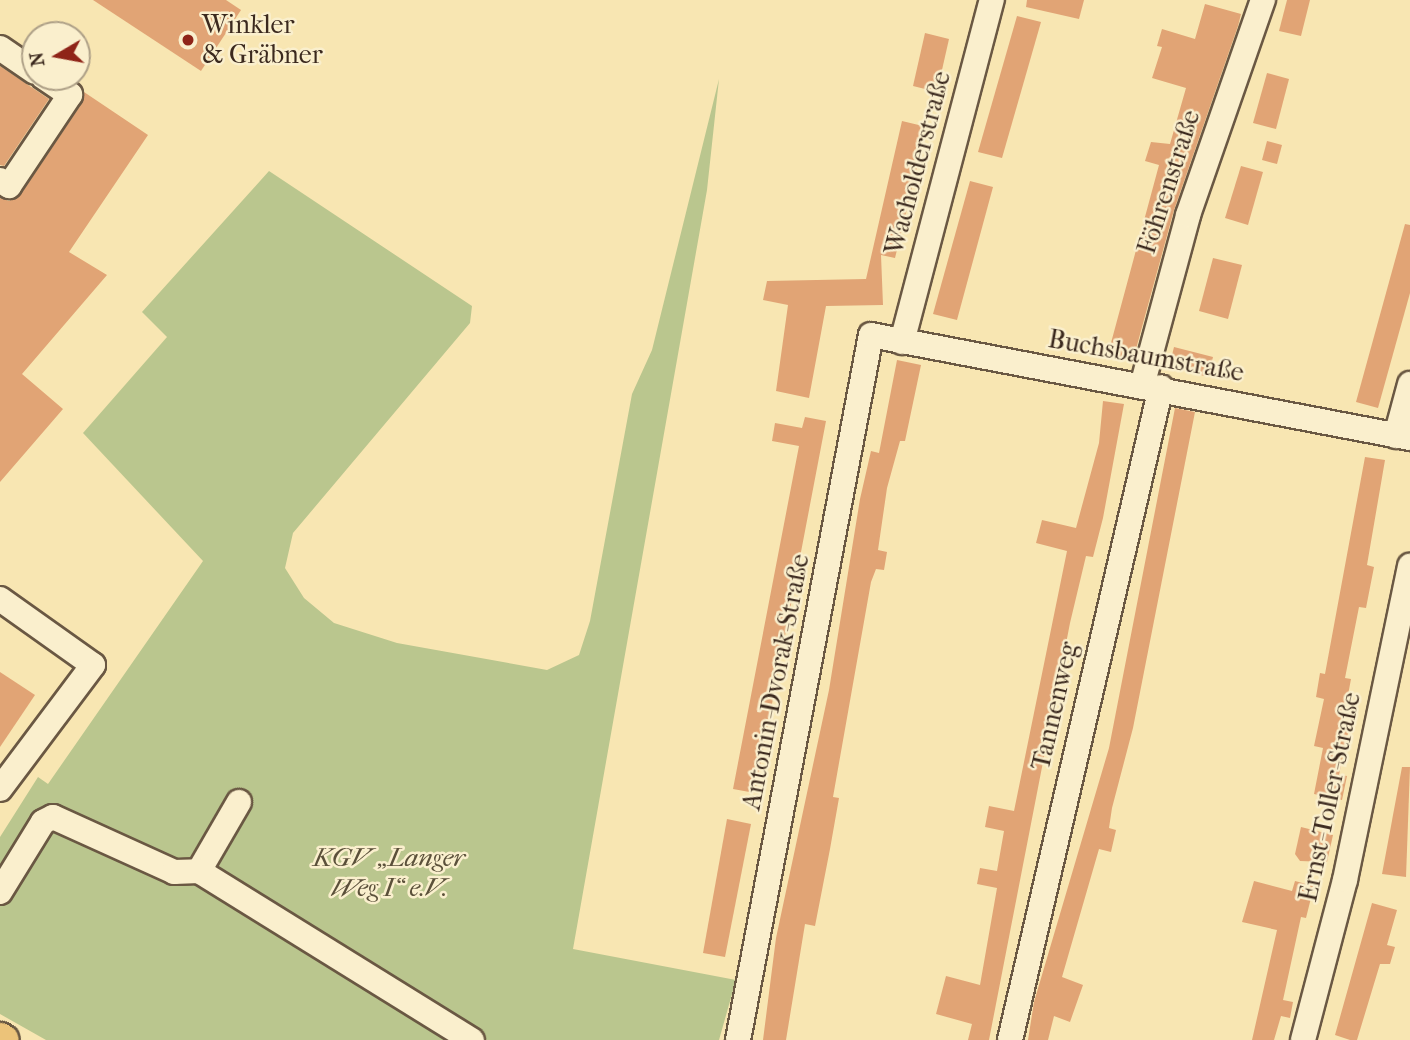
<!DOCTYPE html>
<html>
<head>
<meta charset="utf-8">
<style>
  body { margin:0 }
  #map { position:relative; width:1410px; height:1040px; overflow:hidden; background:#f8e6b2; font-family:"IM FELL French Canon",serif }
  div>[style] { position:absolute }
  .green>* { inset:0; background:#bac68e }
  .building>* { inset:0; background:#e1a475 }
  .roads { filter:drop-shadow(2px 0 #6a5843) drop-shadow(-2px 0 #6a5843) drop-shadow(0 2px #6a5843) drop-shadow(0 -2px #6a5843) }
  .minor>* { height:24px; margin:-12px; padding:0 12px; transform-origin:12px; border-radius:12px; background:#faefcd }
  .major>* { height:30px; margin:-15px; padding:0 15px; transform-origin:15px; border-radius:15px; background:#ecc379 }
  .dots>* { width:19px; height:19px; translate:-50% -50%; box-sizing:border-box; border:4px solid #faefcd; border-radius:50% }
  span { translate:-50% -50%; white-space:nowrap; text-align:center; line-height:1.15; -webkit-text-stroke:5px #faefcd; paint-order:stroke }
  .poi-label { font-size:26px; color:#3b291e }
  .left { translate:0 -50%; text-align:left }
  .street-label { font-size:26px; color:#3b291e }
  .park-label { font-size:26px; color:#5b503a; font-style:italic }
  .north { position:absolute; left:21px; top:21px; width:70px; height:70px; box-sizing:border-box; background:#faefcd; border:2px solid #aea087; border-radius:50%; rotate:260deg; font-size:19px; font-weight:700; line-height:28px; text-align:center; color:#3b291e }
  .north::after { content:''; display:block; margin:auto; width:24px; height:32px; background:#8f2418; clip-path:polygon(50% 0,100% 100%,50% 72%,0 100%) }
</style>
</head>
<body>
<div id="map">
  <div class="green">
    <div style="clip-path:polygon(719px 79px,707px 190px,573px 949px,736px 980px,719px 1040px,46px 1040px,0 1014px,0 837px,38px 777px,48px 784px,203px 561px,83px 433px,167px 337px,142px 312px,269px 171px,472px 306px,470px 323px,293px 533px,285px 568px,304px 598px,334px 623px,397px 643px,547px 670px,579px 655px,590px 621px,632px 394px,652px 350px)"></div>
  </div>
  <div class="building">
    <div style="clip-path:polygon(93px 0,226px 0,241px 10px,201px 71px)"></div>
    <div style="clip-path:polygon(1027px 0,1084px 0,1079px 19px,1026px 7px)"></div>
    <div style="clip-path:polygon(1287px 0,1310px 0,1301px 36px,1279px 31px)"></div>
    <div style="clip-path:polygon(1205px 4px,1241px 14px,1238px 26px,1174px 210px,1133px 360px,1108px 354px,1159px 165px,1145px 161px,1151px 142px,1170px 144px,1186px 88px,1152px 78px,1162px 47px,1157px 46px,1162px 29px,1195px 39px)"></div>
    <div style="clip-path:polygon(1017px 16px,1041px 22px,1002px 158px,978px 152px)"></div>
    <div style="clip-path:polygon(925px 33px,949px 39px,937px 92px,913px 86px)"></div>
    <div style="clip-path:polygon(0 66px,49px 99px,4px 166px,0 165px)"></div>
    <div style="clip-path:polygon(1267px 73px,1289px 79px,1276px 129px,1253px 123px)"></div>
    <div style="clip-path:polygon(84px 92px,148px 135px,69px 252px,107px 275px,22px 374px,63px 409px,0 482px,0 198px,9px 201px,21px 194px,82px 103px)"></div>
    <div style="clip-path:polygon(902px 121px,927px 127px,895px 258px,881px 255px,883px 305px,826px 306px,809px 398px,776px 391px,788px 305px,763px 300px,767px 281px,866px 279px)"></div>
    <div style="clip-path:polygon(1267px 141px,1282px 145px,1277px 164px,1262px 160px)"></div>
    <div style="clip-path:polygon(1241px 166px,1263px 172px,1248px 225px,1225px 218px)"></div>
    <div style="clip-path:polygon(970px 181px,993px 187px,957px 320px,933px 314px)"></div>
    <div style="clip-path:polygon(1405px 224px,1410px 225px,1410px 293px,1378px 408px,1356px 402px)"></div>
    <div style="clip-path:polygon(1213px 258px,1242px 265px,1228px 319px,1199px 311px)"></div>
    <div style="clip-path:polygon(1174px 347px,1213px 357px,1208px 377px,1169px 367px)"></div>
    <div style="clip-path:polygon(897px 360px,921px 365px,905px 441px,900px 441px,887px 488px,878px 550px,887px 552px,884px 570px,876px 569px,871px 582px,833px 797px,839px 798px,830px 849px,815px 926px,805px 924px,786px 1040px,763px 1040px,776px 938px,829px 690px,860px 499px,871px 451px,879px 453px)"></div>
    <div style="clip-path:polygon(1103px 401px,1124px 404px,1103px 518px,1093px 557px,1086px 556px,1070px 623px,989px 1040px,968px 1040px,972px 1024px,936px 1014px,946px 976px,980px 985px,997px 888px,977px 884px,980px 868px,997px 871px,1004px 831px,985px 827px,989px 806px,1014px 811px,1067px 551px,1036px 543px,1042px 520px,1076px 528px,1099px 443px)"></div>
    <div style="clip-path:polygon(1175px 408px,1195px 412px,1133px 728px,1112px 808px,1109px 828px,1116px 830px,1111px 852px,1099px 849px,1062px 977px,1083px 985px,1070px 1022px,1054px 1016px,1048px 1040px,1028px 1040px,1034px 1002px,1109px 748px)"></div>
    <div style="clip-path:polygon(805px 417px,826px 421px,755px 793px,733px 789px,799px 446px,772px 441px,775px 423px,802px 428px)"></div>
    <div style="clip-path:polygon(1365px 457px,1385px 460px,1367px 565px,1374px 567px,1366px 608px,1359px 607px,1345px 678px,1351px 679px,1342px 727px,1349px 728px,1339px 775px,1347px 776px,1342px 800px,1314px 794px,1323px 748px,1314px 746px,1324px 699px,1316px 697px,1320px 673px,1325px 674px)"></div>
    <div style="clip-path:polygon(0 672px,35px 695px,0 747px)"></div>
    <div style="clip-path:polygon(1402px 767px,1410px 767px,1406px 877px,1382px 874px)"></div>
    <div style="clip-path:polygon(727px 819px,751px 824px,725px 957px,703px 953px)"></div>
    <div style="clip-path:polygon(1301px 827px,1333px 835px,1327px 862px,1300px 861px,1295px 854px)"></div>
    <div style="clip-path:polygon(1254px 881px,1292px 891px,1295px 881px,1314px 886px,1306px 918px,1301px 917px,1283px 1000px,1293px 1002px,1290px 1018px,1281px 1016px,1274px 1040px,1252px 1040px,1277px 930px,1242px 922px)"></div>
    <div style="clip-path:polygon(1372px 903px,1397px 910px,1387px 945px,1395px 947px,1390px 964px,1380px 964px,1357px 1040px,1350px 1040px,1335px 1035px)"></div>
  </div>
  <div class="roads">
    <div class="minor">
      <div style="left:0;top:48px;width:42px;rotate:34.4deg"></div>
      <div style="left:0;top:180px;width:11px;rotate:34deg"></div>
      <div style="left:9px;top:186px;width:110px;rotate:-56.2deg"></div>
      <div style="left:70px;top:95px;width:32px;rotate:-146deg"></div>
      <div style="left:902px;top:342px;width:354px;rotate:-75.3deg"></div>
      <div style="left:1142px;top:386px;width:177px;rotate:-74.9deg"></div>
      <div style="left:1188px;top:215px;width:228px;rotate:-70.8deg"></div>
      <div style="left:1396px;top:436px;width:54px;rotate:-74.9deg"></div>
      <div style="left:0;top:599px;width:114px;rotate:35.4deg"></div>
      <div style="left:93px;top:665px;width:155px;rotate:126.9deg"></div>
      <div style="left:239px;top:802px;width:80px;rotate:120.1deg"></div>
      <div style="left:199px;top:871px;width:321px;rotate:31.8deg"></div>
      <div style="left:0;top:892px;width:82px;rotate:-58.4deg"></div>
      <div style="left:43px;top:822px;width:11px;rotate:-27deg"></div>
      <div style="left:53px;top:817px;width:133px;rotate:24.4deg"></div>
      <div style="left:174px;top:872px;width:25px;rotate:-2deg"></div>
      <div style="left:738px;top:1040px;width:717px;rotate:-79.32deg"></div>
      <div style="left:871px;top:335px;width:549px;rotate:10.82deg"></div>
      <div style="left:1010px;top:1040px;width:670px;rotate:-76.98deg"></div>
      <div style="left:1303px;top:1040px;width:165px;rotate:-75.3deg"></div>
      <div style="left:1345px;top:880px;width:321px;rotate:-78.3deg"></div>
    </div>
    <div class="major">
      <div style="left:0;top:1038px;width:4px;rotate:27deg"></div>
    </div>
  </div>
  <div class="dots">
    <div style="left:188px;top:40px;background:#8f2418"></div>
  </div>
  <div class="poi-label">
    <span class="left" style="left:202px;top:40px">Winkler<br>&amp; Gräbner</span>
  </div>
  <div class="street-label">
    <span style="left:918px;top:163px;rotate:-75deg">Wacholderstraße</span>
    <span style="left:1169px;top:182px;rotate:-72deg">Föhrenstraße</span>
    <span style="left:1146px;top:356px;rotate:10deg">Buchsbaumstraße</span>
    <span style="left:776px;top:682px;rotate:-79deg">Antonin-Dvorak-Straße</span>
    <span style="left:1055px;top:706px;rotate:-77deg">Tannenweg</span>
    <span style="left:1330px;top:797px;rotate:-78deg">Ernst-Toller-Straße</span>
  </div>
  <div class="park-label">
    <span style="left:389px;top:873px">KGV „Langer<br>Weg I“ e.V.</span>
  </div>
  <div class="north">N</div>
</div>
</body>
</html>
